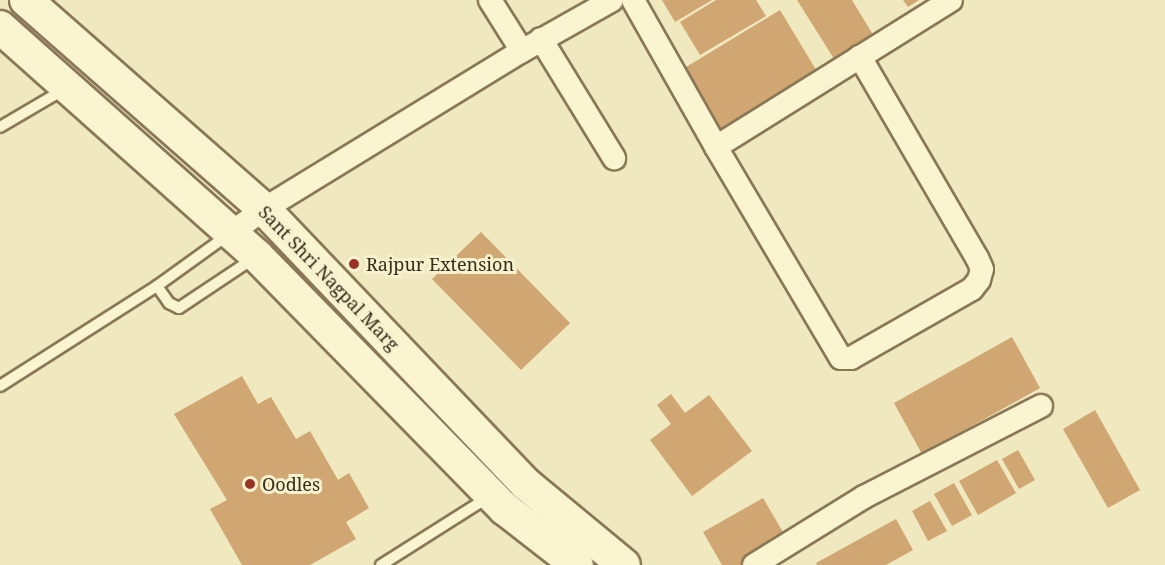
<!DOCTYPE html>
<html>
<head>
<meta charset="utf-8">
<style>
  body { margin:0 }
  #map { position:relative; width:1165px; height:565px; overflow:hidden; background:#f0e8be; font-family:"Noto Serif",serif }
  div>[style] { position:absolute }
  .building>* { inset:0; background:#d0a672 }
  .roads { filter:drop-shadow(2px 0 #897856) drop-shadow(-2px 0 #897856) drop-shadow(0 2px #897856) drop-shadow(0 -2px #897856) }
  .service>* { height:10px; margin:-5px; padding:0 5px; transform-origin:5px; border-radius:5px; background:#faf4d1 }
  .minor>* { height:22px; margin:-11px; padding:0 11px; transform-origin:11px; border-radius:11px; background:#faf4d1 }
  .secondary>* { height:32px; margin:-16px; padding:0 16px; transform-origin:16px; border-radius:16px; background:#faf4d1 }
  .dots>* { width:16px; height:16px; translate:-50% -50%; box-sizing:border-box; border:3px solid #f7f1ce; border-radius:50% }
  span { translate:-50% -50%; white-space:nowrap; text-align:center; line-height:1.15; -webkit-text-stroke:6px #f7f1ce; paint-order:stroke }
  .poi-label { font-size:18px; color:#372d1b }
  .left { translate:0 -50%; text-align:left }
  .street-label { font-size:18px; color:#372d1b }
</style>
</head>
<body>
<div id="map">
  <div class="building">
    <div style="clip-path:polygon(662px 0,712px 0,675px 22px)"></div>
    <div style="clip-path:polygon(716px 0,756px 0,766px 16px,700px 55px,680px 22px)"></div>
    <div style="clip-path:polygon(797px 0,852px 0,875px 38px,836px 62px)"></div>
    <div style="clip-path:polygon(903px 0,919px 0,908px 7px)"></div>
    <div style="clip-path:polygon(780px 10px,818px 73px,718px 133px,681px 70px)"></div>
    <div style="clip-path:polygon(481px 232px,570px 323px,521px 370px,432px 279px)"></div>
    <div style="clip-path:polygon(1012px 337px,1040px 388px,922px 454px,894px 403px)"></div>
    <div style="clip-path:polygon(242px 376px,258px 404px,271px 397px,296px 439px,310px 431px,338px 480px,349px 473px,369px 508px,346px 522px,356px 539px,310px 565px,242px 565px,210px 509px,227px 500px,174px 414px)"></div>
    <div style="clip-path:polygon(671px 394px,685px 413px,709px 395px,752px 451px,692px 496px,650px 440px,671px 424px,657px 405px)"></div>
    <div style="clip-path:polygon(1095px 410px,1140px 490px,1108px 508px,1063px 429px)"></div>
    <div style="clip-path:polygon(1018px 450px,1035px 480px,1019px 489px,1002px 459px)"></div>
    <div style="clip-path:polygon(997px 460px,1016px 493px,978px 515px,959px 481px)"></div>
    <div style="clip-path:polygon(954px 483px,972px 515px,952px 526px,934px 494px)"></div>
    <div style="clip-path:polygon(763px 498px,787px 539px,741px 565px,722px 565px,703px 532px)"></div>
    <div style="clip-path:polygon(930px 501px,947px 531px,928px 541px,912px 511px)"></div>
    <div style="clip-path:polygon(896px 519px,913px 550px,886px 565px,817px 565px,816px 563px)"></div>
  </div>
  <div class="roads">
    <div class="service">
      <div style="left:0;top:127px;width:73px;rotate:-30.4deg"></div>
      <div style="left:157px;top:286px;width:21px;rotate:55deg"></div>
      <div style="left:169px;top:303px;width:11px;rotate:27deg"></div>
      <div style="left:179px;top:308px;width:90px;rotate:-33.7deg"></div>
      <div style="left:0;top:386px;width:186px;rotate:-32.5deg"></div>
      <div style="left:157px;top:286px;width:89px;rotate:-35.8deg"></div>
      <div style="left:381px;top:565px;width:129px;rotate:-32.3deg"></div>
    </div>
    <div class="minor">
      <div style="left:490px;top:0;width:60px;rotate:57.9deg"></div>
      <div style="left:633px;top:0;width:169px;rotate:60.5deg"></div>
      <div style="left:716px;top:147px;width:277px;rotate:-32deg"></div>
      <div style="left:541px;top:39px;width:140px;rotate:58.5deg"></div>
      <div style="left:716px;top:147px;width:245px;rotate:59.4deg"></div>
      <div style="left:841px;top:358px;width:10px"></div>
      <div style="left:851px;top:358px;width:139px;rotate:-29.7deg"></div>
      <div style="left:972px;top:289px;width:11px;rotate:-52deg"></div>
      <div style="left:979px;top:280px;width:11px;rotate:-75deg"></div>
      <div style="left:982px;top:269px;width:12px;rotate:-114deg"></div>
      <div style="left:977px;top:258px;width:233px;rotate:-120.2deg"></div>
      <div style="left:231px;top:233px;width:41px;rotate:-36deg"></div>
      <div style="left:264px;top:209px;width:303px;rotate:-31.5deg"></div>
      <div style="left:522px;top:51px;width:103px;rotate:-29.5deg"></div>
      <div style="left:754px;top:565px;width:129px;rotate:-31.7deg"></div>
      <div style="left:864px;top:497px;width:199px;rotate:-27.2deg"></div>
    </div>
    <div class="secondary">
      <div style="left:26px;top:0;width:317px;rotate:41.3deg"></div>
      <div style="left:264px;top:209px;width:380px;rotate:46.4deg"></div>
      <div style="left:526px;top:484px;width:127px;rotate:39.6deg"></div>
      <div style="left:0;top:27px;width:344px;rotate:41.7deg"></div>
      <div style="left:257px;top:256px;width:354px;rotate:45.6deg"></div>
      <div style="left:505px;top:509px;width:91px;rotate:37.9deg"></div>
    </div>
  </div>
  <div class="dots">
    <div style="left:354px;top:264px;background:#9a3323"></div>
    <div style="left:250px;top:484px;background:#9a3323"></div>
  </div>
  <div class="poi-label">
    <span class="left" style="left:366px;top:264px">Rajpur Extension</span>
    <span class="left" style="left:262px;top:484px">Oodles</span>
  </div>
  <div class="street-label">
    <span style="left:329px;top:278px;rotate:46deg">Sant Shri Nagpal Marg</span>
  </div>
</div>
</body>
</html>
